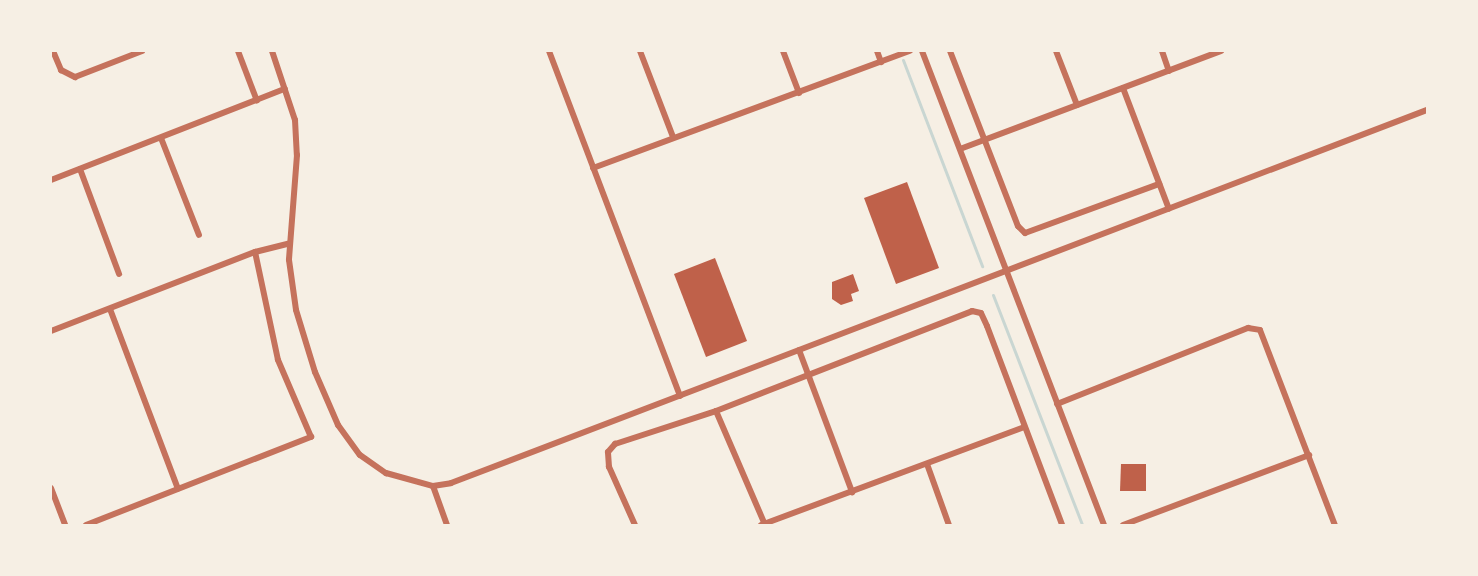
<!DOCTYPE html>
<html>
<head>
<meta charset="utf-8">
<style>
  body { margin:0 }
  #map { position:relative; width:1478px; height:576px; overflow:hidden; background:#f6efe4; font-family:Georgia,serif }
  div>[style] { position:absolute }
  .stream>* { height:3px; margin:-1.5px; padding:0 1.5px; transform-origin:1.5px; border-radius:1.5px; background:#c9d6d2 }
  .building>* { inset:0; background:#bf614a }
  .minor>* { height:6px; margin:-3px; padding:0 3px; transform-origin:3px; border-radius:3px; background:#c5725c }
  span { translate:-50% -50%; white-space:nowrap; text-align:center; line-height:1.15; -webkit-text-stroke:6px #f6efe4; paint-order:stroke }
  .frame { position:absolute; inset:0; border:52px solid #f6efe4; pointer-events:none }
</style>
</head>
<body>
<div id="map">
  <div class="stream">
    <div style="left:903px;top:60px;width:221px;rotate:69deg"></div>
    <div style="left:993px;top:295px;width:247px;rotate:68.8deg"></div>
  </div>
  <div class="building">
    <div style="clip-path:polygon(907px 182px,939px 268px,896px 284px,864px 198px)"></div>
    <div style="clip-path:polygon(715px 258px,747px 341px,706px 357px,674px 274px)"></div>
    <div style="clip-path:polygon(853px 274px,859px 291px,851px 294px,853px 301px,841px 305px,832px 299px,832px 282px)"></div>
    <div style="clip-path:polygon(1121px 464px,1146px 464px,1146px 491px,1120px 491px)"></div>
  </div>
  <div class="minor">
    <div style="left:53px;top:51px;width:21px;rotate:67deg"></div>
    <div style="left:61px;top:70px;width:16px;rotate:27deg"></div>
    <div style="left:75px;top:77px;width:72px;rotate:-21.2deg"></div>
    <div style="left:238px;top:51px;width:53px;rotate:69.2deg"></div>
    <div style="left:272px;top:51px;width:73px;rotate:71.6deg"></div>
    <div style="left:295px;top:120px;width:35px;rotate:87deg"></div>
    <div style="left:297px;top:155px;width:105px;rotate:94.4deg"></div>
    <div style="left:289px;top:260px;width:50px;rotate:82deg"></div>
    <div style="left:296px;top:310px;width:65px;rotate:73deg"></div>
    <div style="left:315px;top:372px;width:58px;rotate:66.5deg"></div>
    <div style="left:338px;top:425px;width:37px;rotate:54deg"></div>
    <div style="left:360px;top:455px;width:32px;rotate:35deg"></div>
    <div style="left:386px;top:473px;width:49px;rotate:15.5deg"></div>
    <div style="left:433px;top:486px;width:18px;rotate:-9deg"></div>
    <div style="left:451px;top:483px;width:1045px;rotate:-20.92deg"></div>
    <div style="left:549px;top:51px;width:369px;rotate:69.2deg"></div>
    <div style="left:640px;top:51px;width:92px;rotate:69deg"></div>
    <div style="left:783px;top:51px;width:45px;rotate:69.1deg"></div>
    <div style="left:877px;top:51px;width:12px;rotate:70deg"></div>
    <div style="left:922px;top:51px;width:508px;rotate:68.99deg"></div>
    <div style="left:950px;top:51px;width:188px;rotate:68.8deg"></div>
    <div style="left:1018px;top:226px;width:10px;rotate:45deg"></div>
    <div style="left:1025px;top:233px;width:143px;rotate:-20.1deg"></div>
    <div style="left:1056px;top:51px;width:58px;rotate:68.7deg"></div>
    <div style="left:1162px;top:51px;width:21px;rotate:71deg"></div>
    <div style="left:1123px;top:88px;width:129px;rotate:69.2deg"></div>
    <div style="left:161px;top:138px;width:104px;rotate:68.6deg"></div>
    <div style="left:960px;top:149px;width:279px;rotate:-20.6deg"></div>
    <div style="left:593px;top:168px;width:338px;rotate:-20.3deg"></div>
    <div style="left:80px;top:169px;width:112px;rotate:69.6deg"></div>
    <div style="left:51px;top:180px;width:251px;rotate:-21.3deg"></div>
    <div style="left:110px;top:309px;width:192px;rotate:69.3deg"></div>
    <div style="left:51px;top:331px;width:219px;rotate:-21.2deg"></div>
    <div style="left:255px;top:252px;width:34px;rotate:-14deg"></div>
    <div style="left:799px;top:350px;width:152px;rotate:69.5deg"></div>
    <div style="left:1057px;top:404px;width:206px;rotate:-21.7deg"></div>
    <div style="left:1248px;top:328px;width:12px;rotate:9deg"></div>
    <div style="left:1260px;top:330px;width:209px;rotate:69deg"></div>
    <div style="left:716px;top:411px;width:124px;rotate:66.7deg"></div>
    <div style="left:927px;top:464px;width:65px;rotate:70.2deg"></div>
    <div style="left:433px;top:486px;width:41px;rotate:70.3deg"></div>
    <div style="left:51px;top:488px;width:40px;rotate:69deg"></div>
    <div style="left:86px;top:525px;width:242px;rotate:-21.4deg"></div>
    <div style="left:311px;top:437px;width:84px;rotate:-113.2deg"></div>
    <div style="left:278px;top:360px;width:110px;rotate:-102deg"></div>
    <div style="left:635px;top:525px;width:64px;rotate:-114.1deg"></div>
    <div style="left:609px;top:467px;width:15px;rotate:-94deg"></div>
    <div style="left:608px;top:452px;width:11px;rotate:-49deg"></div>
    <div style="left:615px;top:444px;width:106px;rotate:-18.1deg"></div>
    <div style="left:716px;top:411px;width:275px;rotate:-21.3deg"></div>
    <div style="left:972px;top:311px;width:9px;rotate:13deg"></div>
    <div style="left:981px;top:313px;width:14px;rotate:65deg"></div>
    <div style="left:987px;top:326px;width:213px;rotate:69.3deg"></div>
    <div style="left:761px;top:525px;width:281px;rotate:-20.4deg"></div>
    <div style="left:1123px;top:525px;width:199px;rotate:-20.6deg"></div>
  </div>
  <div class="frame"></div>
</div>
</body>
</html>
